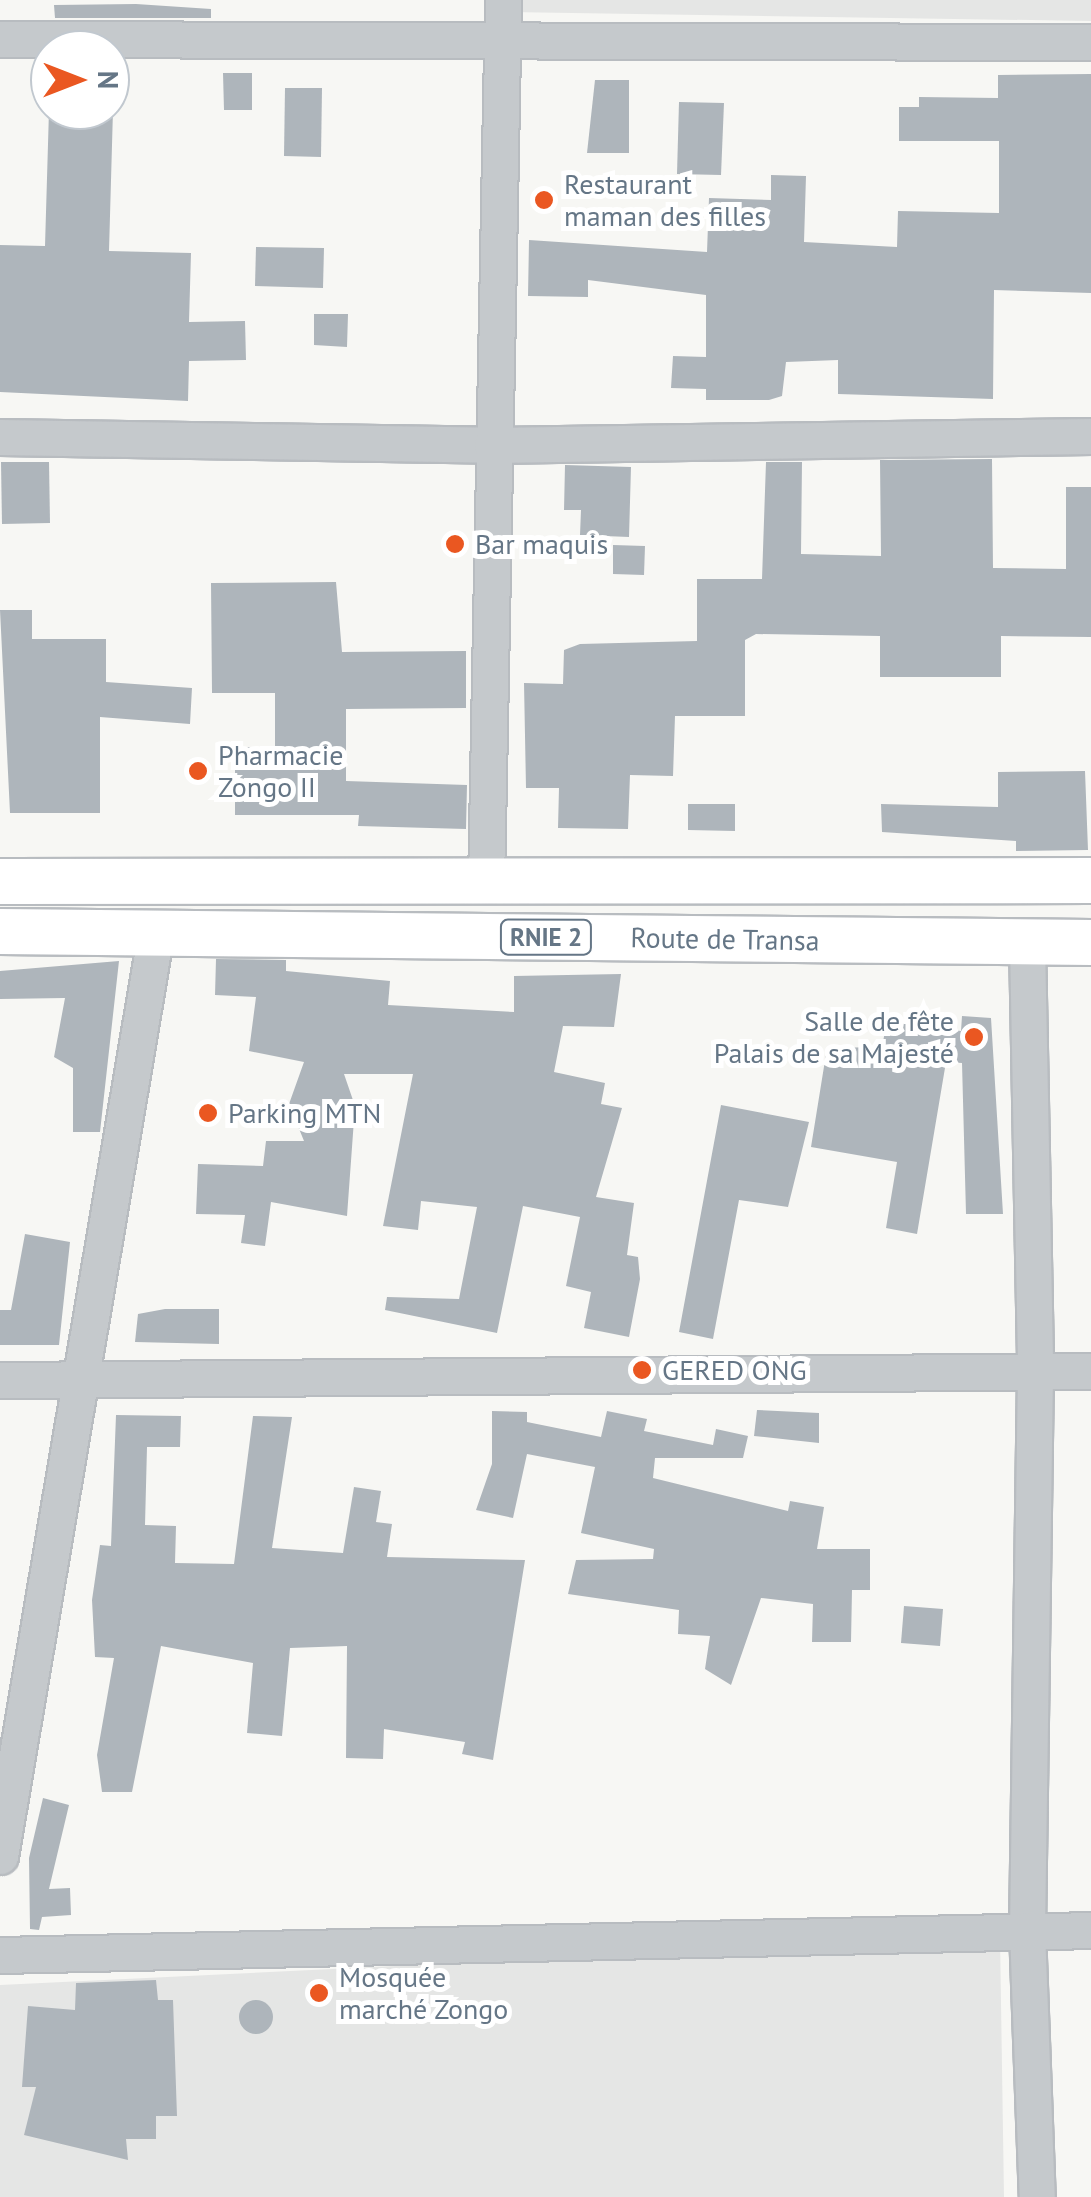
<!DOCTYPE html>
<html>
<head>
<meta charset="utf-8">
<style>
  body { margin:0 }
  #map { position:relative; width:1091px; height:2197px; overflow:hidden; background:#f7f7f4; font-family:"PT Sans",sans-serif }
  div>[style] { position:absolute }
  .built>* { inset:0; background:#e5e6e5 }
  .building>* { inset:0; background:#aeb5bb }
  .round { border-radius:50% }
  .roads { filter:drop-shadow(2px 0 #b8bcc0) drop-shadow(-2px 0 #b8bcc0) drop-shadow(0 2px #b8bcc0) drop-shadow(0 -2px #b8bcc0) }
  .minor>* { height:35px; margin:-17.5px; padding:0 17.5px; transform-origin:17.5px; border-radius:17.5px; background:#c5c9cc }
  .major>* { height:45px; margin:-22.5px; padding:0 22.5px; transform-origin:22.5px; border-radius:22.5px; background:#fff }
  .dots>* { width:28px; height:28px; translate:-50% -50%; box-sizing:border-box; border:5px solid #fff; border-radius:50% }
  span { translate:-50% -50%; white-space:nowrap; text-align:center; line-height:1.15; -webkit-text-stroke:10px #fff; paint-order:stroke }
  .shield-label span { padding:2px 8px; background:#fff; border:2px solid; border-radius:8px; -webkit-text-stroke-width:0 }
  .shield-label { font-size:25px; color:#657686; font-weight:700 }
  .poi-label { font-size:28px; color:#657686 }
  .left { translate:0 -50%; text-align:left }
  .right { translate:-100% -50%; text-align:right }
  .street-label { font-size:28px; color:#657686 }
  .north { position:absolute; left:30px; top:30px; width:100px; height:100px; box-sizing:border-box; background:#fff; border:2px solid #c1c8cf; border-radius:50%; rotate:90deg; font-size:28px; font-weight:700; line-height:40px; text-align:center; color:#657686 }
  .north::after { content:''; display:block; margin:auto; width:35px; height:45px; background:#ea5721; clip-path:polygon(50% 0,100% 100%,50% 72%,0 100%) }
</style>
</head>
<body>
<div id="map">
  <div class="built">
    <div style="clip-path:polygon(503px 0,1091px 0,1091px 21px,503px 12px)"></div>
    <div style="clip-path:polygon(1000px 1937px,1004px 2197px,0 2197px,0 1985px)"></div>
  </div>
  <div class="building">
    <div style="clip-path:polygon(136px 4px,211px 9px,211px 18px,55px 18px,54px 5px)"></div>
    <div style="clip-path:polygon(223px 73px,252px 73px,252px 110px,224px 110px)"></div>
    <div style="clip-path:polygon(1091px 74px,1091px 293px,994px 290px,993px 399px,838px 394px,838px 360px,786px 362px,782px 396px,769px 400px,706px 400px,706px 389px,671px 388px,673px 356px,706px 357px,706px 295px,588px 280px,588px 297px,528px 296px,529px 240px,707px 252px,709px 198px,771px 200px,771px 175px,806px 176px,804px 242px,897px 247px,898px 211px,999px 213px,999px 141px,899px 141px,899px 107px,919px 107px,919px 97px,998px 98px,998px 75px)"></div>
    <div style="clip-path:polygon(595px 80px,629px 80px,629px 153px,587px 153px)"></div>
    <div style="clip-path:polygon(285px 88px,322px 88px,321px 157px,284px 156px)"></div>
    <div style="clip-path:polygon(679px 102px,724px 103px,721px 175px,677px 174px)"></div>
    <div style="clip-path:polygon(49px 110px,113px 110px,109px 251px,191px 253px,189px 322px,245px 321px,246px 360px,189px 361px,188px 401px,0 392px,0 245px,45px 246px)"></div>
    <div style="clip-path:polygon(256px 247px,324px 248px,323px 288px,255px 286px)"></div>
    <div style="clip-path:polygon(314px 314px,348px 314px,347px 347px,314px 345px)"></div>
    <div style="clip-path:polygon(992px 459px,993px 568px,1066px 569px,1066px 487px,1091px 487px,1091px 637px,1001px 636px,1001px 677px,880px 677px,880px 636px,756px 634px,745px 640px,745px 716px,675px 716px,673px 776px,630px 775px,628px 829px,558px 828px,559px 788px,526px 788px,524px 683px,563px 684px,564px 650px,580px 644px,697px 641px,697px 579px,762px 579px,766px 462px,802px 462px,801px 554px,881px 556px,880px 460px)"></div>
    <div style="clip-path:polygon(1px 462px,49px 462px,50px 523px,2px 524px)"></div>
    <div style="clip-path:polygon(565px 465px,631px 467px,629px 537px,580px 535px,581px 510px,564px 510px)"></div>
    <div style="clip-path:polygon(613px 545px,645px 546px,644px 575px,613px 574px)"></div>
    <div style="clip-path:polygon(336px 582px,342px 652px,466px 651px,466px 708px,346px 709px,346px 781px,467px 785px,466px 829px,358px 826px,359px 815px,235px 815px,235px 747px,275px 747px,275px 693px,212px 693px,211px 583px)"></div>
    <div style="clip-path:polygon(0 610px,32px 610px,32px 639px,106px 639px,106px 682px,192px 688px,190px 724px,100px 717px,100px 813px,10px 813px)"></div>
    <div style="clip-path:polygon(1085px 771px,1088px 850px,1016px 851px,1016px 841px,882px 832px,881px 804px,998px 807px,998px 772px)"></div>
    <div style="clip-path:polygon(688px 804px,735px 804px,735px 831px,688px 830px)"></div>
    <div style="clip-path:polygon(216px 959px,286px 960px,286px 971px,390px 981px,388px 1005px,514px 1012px,514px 976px,621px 974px,614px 1027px,563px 1026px,554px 1072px,605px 1083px,601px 1104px,622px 1108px,596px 1197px,634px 1203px,627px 1255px,638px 1257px,640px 1279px,629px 1337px,584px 1328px,591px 1292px,566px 1286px,580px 1217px,523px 1206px,497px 1333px,385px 1310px,387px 1297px,459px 1299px,477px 1207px,421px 1201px,418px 1230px,383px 1226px,413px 1074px,344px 1074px,355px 1106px,347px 1216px,271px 1202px,265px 1246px,241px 1243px,245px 1215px,196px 1214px,198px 1164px,263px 1166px,266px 1141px,304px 1141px,289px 1104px,304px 1062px,249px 1051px,256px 997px,215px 995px)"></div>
    <div style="clip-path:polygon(119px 961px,100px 1132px,73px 1132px,73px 1068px,54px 1057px,65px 998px,0 999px,0 971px)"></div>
    <div style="clip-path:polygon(962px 1016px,991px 1018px,1003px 1214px,966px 1214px,962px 1063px,946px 1062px,917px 1234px,886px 1228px,897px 1162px,811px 1147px,827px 1048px,882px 1047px,887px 1021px,961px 1031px)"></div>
    <div style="clip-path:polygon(721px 1105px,809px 1122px,788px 1207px,739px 1200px,713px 1339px,679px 1332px)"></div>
    <div style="clip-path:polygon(25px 1234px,70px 1242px,59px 1345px,0 1345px,0 1310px,11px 1310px)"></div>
    <div style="clip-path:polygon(165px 1309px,219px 1309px,219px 1344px,135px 1342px,138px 1314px)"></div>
    <div style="clip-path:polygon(757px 1410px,819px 1413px,819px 1443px,754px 1436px)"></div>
    <div style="clip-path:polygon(492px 1411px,527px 1412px,527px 1422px,601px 1437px,607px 1411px,647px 1419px,644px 1431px,713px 1445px,716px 1429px,748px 1436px,743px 1458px,655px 1458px,653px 1478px,788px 1511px,790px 1501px,824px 1507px,817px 1549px,870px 1549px,870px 1590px,852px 1590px,851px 1642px,812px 1642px,813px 1604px,761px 1598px,731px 1685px,705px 1669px,710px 1636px,678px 1634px,679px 1610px,568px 1594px,576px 1560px,653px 1559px,654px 1549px,581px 1533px,595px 1467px,527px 1454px,513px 1518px,476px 1510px,492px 1464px)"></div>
    <div style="clip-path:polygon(116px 1415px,181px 1416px,180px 1447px,147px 1447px,145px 1525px,176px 1526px,175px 1563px,234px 1564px,253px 1416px,292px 1417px,272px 1548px,343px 1553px,354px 1487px,381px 1491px,376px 1522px,392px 1524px,387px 1557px,525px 1560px,493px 1760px,462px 1754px,465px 1742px,384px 1729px,383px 1759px,346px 1758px,347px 1646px,290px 1648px,282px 1736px,247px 1733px,253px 1663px,161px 1646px,132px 1792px,102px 1792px,97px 1755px,114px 1658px,95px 1657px,92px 1600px,100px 1545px,111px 1546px)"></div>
    <div style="clip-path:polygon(904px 1606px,943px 1609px,940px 1646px,901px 1643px)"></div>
    <div style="clip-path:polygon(43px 1798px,69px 1805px,49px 1889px,70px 1888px,71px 1915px,42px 1917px,39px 1930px,30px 1929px,29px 1858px)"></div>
    <div style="clip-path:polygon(156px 1980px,158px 2000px,173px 2000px,177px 2116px,156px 2116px,156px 2139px,126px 2139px,128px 2160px,24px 2135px,36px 2087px,22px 2087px,28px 2006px,75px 2010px,76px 1983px)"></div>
    <div class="round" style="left:239px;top:2000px;width:34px;height:34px"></div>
  </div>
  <div class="roads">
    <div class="minor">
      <div style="left:0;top:39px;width:1091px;rotate:0.16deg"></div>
      <div style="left:0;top:437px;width:492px;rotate:0.9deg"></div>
      <div style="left:492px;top:445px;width:599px;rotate:-0.86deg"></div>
      <div style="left:486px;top:883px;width:883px;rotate:-88.9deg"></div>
      <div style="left:1027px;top:943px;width:429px;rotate:88.9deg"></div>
      <div style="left:1035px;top:1372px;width:558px;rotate:90.82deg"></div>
      <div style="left:1027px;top:1930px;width:267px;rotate:87.9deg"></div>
      <div style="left:0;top:1380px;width:1091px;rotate:-0.47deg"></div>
      <div style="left:0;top:1856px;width:937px;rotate:-80.42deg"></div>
      <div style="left:0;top:1955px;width:1091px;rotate:-1.31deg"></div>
    </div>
    <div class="major">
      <div style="left:0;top:881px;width:1091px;rotate:-0.05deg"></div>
      <div style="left:0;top:931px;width:1091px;rotate:0.58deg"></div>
    </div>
  </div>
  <div class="dots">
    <div style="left:544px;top:200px;background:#ea5721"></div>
    <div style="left:455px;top:544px;background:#ea5721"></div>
    <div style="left:198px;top:771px;background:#ea5721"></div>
    <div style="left:974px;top:1037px;background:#ea5721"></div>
    <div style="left:208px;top:1113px;background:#ea5721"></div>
    <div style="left:642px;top:1370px;background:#ea5721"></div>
    <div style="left:319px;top:1993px;background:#ea5721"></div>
  </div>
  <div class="shield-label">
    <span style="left:546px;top:937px">RNIE 2</span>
  </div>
  <div class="poi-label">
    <span class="left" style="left:564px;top:200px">Restaurant<br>maman des filles</span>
    <span class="left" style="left:475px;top:544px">Bar maquis</span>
    <span class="left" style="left:218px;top:771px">Pharmacie<br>Zongo II</span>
    <span class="right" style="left:954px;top:1037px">Salle de fête<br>Palais de sa Majesté</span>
    <span class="left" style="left:228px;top:1113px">Parking MTN</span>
    <span class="left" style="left:662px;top:1370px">GERED ONG</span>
    <span class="left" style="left:339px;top:1993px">Mosquée<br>marché Zongo</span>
  </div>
  <div class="street-label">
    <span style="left:725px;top:939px;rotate:1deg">Route de Transa</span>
  </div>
  <div class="north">N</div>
</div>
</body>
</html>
